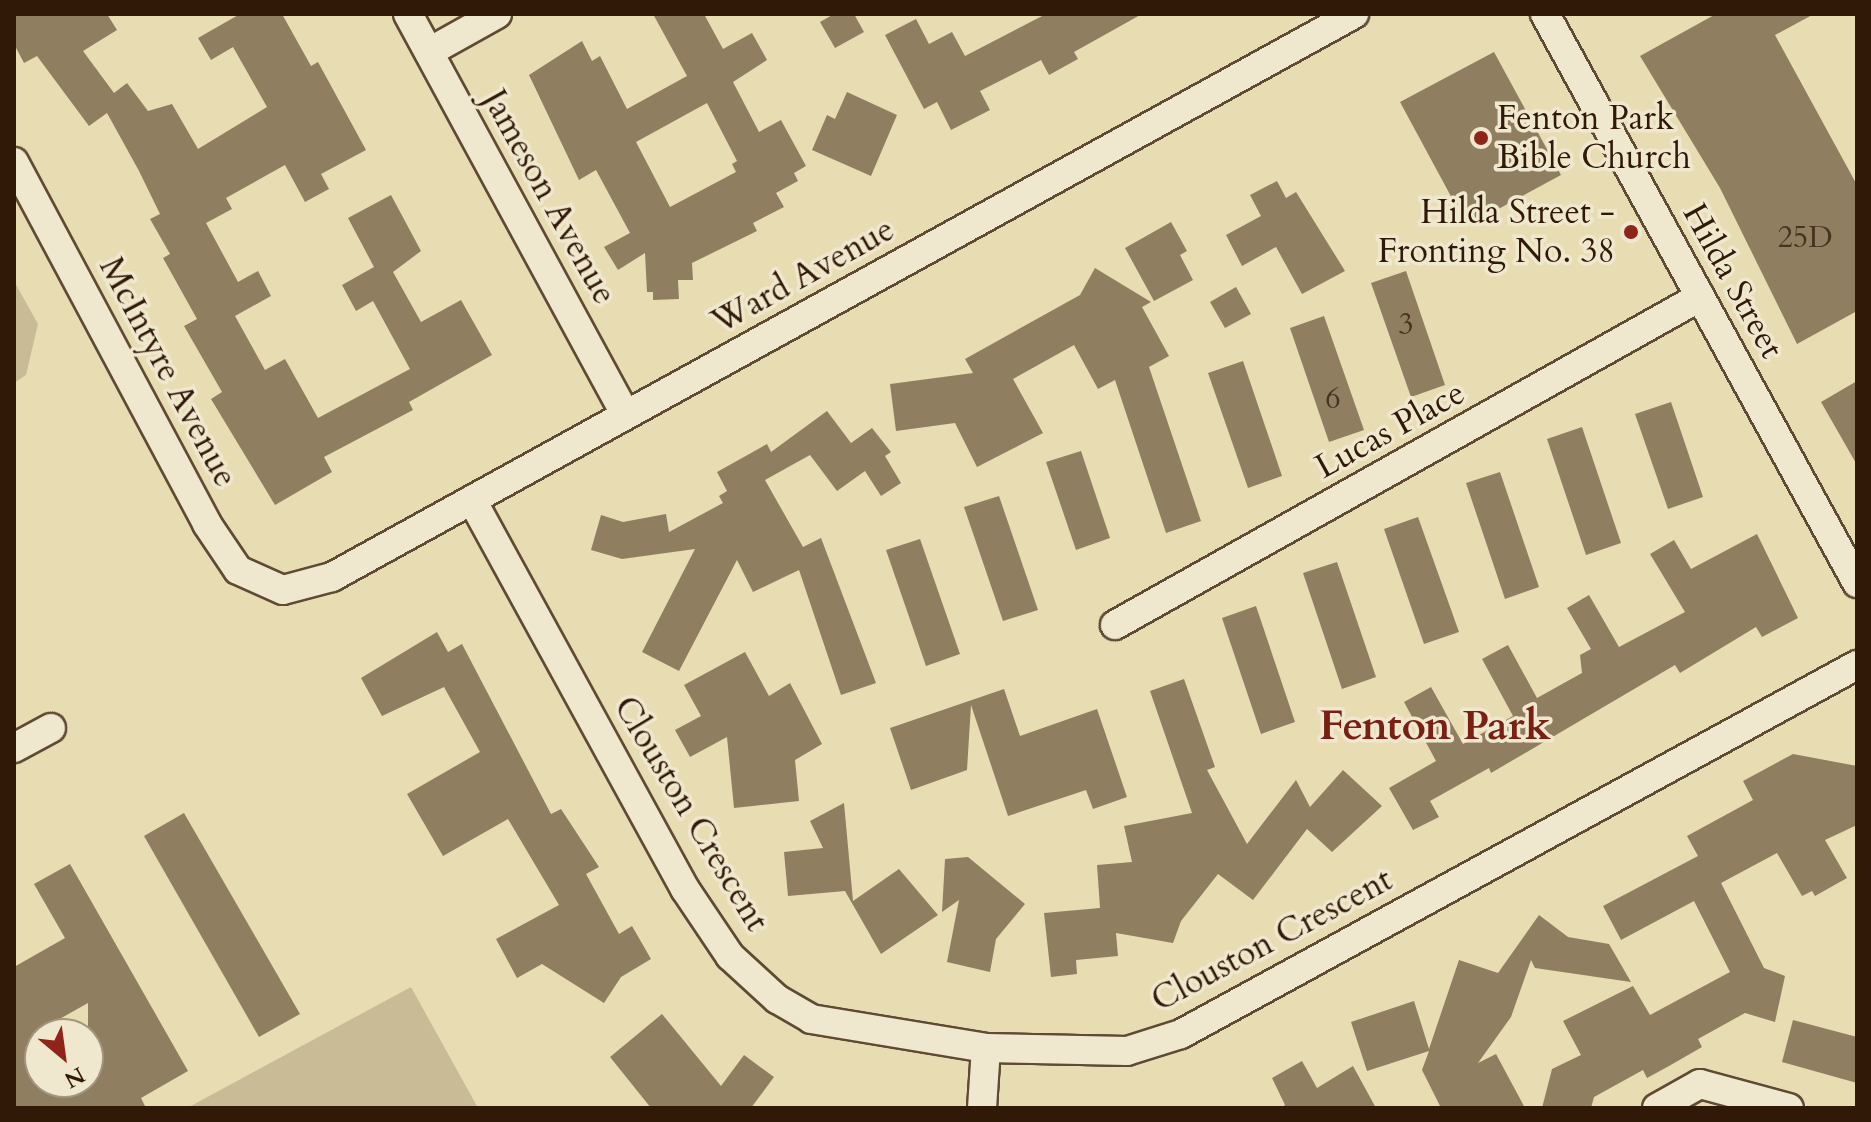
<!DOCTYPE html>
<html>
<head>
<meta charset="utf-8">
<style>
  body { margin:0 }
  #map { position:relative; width:1871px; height:1122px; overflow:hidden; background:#e8dcb3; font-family:Cardo,serif }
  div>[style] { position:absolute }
  .green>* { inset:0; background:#c9bb96 }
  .building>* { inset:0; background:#907e61 }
  .roads { filter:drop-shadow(2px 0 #5f4a33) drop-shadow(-2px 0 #5f4a33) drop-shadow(0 2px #5f4a33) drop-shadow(0 -2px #5f4a33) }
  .minor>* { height:28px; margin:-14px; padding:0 14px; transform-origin:14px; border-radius:14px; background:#f0e8ce }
  .dots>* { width:22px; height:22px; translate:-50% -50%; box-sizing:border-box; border:4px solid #f0e8ce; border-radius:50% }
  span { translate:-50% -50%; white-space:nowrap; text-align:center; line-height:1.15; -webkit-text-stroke:7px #f0e8ce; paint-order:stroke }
  .number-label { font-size:30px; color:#49321e }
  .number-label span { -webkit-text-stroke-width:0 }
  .poi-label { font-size:34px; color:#311908 }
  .left { translate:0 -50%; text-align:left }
  .right { translate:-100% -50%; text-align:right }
  .street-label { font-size:34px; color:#311908 }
  .district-label { font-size:42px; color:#7a1f14; font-weight:700 }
  .frame { position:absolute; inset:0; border:16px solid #311908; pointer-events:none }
  .north { position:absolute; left:24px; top:1018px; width:80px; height:80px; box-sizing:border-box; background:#f0e8ce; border:2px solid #a4957f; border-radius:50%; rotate:151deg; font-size:22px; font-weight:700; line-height:32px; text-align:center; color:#311908 }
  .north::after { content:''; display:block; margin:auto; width:28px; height:36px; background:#8f2418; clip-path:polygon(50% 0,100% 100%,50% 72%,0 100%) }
</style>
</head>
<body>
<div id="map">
  <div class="green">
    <div style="clip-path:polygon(14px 281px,38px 324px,26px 375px,14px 383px)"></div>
    <div style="clip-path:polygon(411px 987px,478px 1108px,187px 1108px)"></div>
  </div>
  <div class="building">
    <div style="clip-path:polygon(14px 14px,107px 14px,117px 30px,83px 51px,114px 93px,127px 83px,148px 111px,172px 104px,198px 149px,267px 107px,233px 47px,211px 60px,198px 38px,240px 14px,282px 14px,311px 66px,318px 62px,366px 150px,321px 174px,329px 189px,305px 202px,285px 165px,226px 198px,232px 209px,206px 223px,238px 282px,258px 271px,271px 296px,235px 316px,265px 370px,285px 359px,318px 418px,410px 369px,373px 301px,356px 311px,342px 285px,374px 267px,348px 218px,391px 195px,421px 251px,393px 272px,421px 322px,461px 300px,492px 355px,409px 402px,413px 410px,324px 457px,332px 472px,275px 505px,211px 399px,222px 392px,184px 326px,197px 319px,163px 258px,170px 254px,150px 219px,160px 214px,139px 171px,107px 113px,89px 126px,37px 56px,24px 63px,14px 44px)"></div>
    <div style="clip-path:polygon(evenodd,653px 14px,704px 14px,723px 49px,752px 33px,767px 60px,733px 82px,759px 132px,781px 120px,806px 166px,794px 173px,798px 181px,776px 193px,784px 207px,753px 223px,757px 231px,692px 263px,693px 280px,678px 280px,679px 299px,653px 300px,653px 292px,647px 292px,645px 253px,618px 270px,604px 247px,630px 233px,596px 170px,579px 180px,529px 75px,582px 41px,592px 61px,600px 56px,627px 109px,687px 76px,653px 14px,707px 103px,737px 161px,732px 164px,736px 172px,670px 207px,636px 142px,707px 103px)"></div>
    <div style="clip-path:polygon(834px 14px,854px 14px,864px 32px,835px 48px,820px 22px)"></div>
    <div style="clip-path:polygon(1046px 14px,1142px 14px,1074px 52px,1078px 59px,1049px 75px,1041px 60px,980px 91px,990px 110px,951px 130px,937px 102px,924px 109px,885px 35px,916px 19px,929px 44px,952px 32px,965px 56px)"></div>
    <div style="clip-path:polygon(1716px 14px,1814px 14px,1775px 35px,1857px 185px,1857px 311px,1797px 344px,1720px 188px,1640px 56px)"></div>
    <div style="clip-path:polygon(1494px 52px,1561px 175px,1467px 226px,1400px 102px)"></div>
    <div style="clip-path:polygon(847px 92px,897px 115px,871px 176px,812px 150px,827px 115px,835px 119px)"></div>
    <div style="clip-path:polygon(1277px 181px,1286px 198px,1296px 192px,1345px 271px,1302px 294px,1276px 247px,1242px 266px,1226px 235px,1261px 216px,1250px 195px)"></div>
    <div style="clip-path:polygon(1171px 222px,1187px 251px,1180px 255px,1193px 280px,1154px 301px,1125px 248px)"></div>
    <div style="clip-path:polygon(1095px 268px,1151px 302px,1142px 307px,1169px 356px,1149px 367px,1201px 521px,1166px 533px,1115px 380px,1098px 389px,1074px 345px,1013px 379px,1043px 433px,977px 467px,955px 423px,896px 431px,890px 384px,973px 373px,965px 359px,1080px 295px)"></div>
    <div style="clip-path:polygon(1406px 271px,1445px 385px,1411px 397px,1371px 283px)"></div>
    <div style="clip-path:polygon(1236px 287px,1251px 314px,1225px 328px,1210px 302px)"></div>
    <div style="clip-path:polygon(1324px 316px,1364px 430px,1329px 442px,1290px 328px)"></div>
    <div style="clip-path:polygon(1243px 361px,1282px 476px,1248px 488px,1208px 373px)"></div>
    <div style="clip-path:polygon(1857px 381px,1857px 465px,1821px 402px)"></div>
    <div style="clip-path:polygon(1671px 402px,1703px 497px,1668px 509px,1635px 414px)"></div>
    <div style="clip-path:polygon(827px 411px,851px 443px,872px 428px,891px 452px,885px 456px,901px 483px,881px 496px,865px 471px,837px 491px,810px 455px,765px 480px,803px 547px,821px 538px,876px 683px,841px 695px,799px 570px,753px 592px,737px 560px,679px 671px,642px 652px,695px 549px,622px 559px,591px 550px,601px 515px,623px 522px,666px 514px,669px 532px,723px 503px,719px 496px,727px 491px,717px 472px,767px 444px,771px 452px)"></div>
    <div style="clip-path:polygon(1582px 427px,1621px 543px,1586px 555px,1547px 439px)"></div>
    <div style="clip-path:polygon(1081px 451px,1110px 538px,1076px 550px,1046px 462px)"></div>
    <div style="clip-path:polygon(1500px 472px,1539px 587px,1505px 599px,1466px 483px)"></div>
    <div style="clip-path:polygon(999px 496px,1038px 610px,1003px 621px,964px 507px)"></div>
    <div style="clip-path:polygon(1418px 517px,1459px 632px,1424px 644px,1384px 529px)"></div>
    <div style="clip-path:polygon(1757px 534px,1798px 618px,1762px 637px,1756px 627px,1680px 673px,1675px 665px,1491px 773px,1489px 768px,1430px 801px,1439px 817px,1413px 830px,1389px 788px,1436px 761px,1404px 702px,1431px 687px,1463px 744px,1513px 716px,1482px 659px,1508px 645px,1537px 698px,1582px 673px,1580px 655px,1591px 649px,1567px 608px,1589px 595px,1619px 647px,1685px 612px,1650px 554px,1674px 540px,1691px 569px)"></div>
    <div style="clip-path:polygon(920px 539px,960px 654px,926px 666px,886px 550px)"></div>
    <div style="clip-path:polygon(1337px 562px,1376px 677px,1342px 689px,1303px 573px)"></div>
    <div style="clip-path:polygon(1256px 606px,1295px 722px,1261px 734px,1222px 618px)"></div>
    <div style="clip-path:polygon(437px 632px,448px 652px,462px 644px,551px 814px,561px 809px,599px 867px,586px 874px,619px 934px,632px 926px,651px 959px,621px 977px,604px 1003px,542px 964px,517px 978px,496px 939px,559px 905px,508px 819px,443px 856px,407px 794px,480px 752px,444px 687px,382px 716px,361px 678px)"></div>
    <div style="clip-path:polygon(745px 652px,769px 696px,790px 683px,822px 744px,795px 760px,799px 801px,734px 808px,727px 737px,690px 757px,675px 730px,701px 716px,684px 685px)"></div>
    <div style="clip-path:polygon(1184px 679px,1215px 767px,1207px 770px,1247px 844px,1296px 780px,1310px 807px,1343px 770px,1382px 806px,1332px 852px,1307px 829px,1253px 900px,1218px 874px,1181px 921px,1173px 943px,1116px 933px,1118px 956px,1076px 960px,1077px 974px,1051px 977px,1044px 913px,1100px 908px,1097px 865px,1132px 862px,1124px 826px,1192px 813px,1150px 691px)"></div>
    <div style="clip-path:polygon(1004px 689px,1020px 736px,1097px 709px,1127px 797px,1093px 809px,1086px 790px,1008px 816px,971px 705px,967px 770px,911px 790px,890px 728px)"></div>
    <div style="clip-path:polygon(1793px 754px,1857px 766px,1857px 825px,1825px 840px,1847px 878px,1815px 896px,1812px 891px,1802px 896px,1777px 853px,1721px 883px,1764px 968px,1785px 976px,1775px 1022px,1745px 1013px,1698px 1039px,1702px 1047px,1669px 1066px,1647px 1078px,1643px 1070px,1594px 1097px,1591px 1108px,1542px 1108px,1552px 1069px,1581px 1055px,1563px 1021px,1633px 986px,1650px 1015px,1730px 972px,1694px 901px,1621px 940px,1603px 906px,1698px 856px,1687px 836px,1753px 800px,1743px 781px)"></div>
    <div style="clip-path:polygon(844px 803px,853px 901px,899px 869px,938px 915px,881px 954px,845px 891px,788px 896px,784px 852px,823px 848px,810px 821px)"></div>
    <div style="clip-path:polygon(184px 813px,300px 1014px,259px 1037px,144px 836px)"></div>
    <div style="clip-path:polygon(968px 857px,1025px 904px,996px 939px,990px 972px,947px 962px,959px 900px,942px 912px,945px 859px)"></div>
    <div style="clip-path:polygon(evenodd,70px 864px,188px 1071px,141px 1098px,146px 1108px,14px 1108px,14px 967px,65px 938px,34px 884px,70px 864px,88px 1003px,88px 1082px,40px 1082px,40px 1030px,88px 1003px)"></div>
    <div style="clip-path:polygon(1539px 915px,1568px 937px,1609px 944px,1631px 982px,1535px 968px,1531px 960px,1511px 1017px,1478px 1063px,1496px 1054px,1525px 1108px,1441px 1108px,1422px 1070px,1429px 1051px,1367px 1071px,1351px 1022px,1414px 1001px,1429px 1049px,1459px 960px,1498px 973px)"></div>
    <div style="clip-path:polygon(662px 1014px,721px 1086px,744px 1055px,774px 1077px,751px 1108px,651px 1108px,610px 1057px)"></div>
    <div style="clip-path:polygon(1793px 1020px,1857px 1037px,1857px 1083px,1782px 1062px)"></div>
    <div style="clip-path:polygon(1302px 1061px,1317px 1088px,1353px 1066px,1376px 1108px,1281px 1108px,1285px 1105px,1272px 1078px)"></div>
  </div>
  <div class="roads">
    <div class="minor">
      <div style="left:408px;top:14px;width:456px;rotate:61.5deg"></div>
      <div style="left:1545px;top:14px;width:649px;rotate:61.26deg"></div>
      <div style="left:429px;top:52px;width:78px;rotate:-29.2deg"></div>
      <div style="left:14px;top:162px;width:410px;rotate:61.9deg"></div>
      <div style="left:207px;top:524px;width:55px;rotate:56deg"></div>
      <div style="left:238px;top:570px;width:49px;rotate:24deg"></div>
      <div style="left:283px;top:590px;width:51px;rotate:-14.9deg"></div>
      <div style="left:332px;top:577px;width:1167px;rotate:-28.85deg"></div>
      <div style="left:472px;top:500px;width:443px;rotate:61.3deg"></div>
      <div style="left:685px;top:889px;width:81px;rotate:56.1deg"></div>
      <div style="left:730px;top:956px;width:64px;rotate:42.5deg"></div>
      <div style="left:777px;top:999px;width:39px;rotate:30deg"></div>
      <div style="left:811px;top:1019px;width:177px;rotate:9.4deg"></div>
      <div style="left:986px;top:1048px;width:141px;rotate:1.2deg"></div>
      <div style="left:1127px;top:1051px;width:57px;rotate:-17.5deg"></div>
      <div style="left:1181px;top:1034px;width:770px;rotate:-28.63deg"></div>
      <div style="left:1115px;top:625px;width:671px;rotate:-29.28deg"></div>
      <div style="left:14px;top:748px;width:42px;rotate:-28.4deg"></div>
      <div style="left:982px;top:1108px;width:60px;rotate:-86.2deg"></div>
      <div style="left:1657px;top:1108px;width:49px;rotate:-29.2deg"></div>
      <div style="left:1700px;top:1084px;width:92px;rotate:15.1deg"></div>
    </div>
  </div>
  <div class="dots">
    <div style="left:1481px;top:138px;background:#8f2418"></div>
    <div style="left:1631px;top:232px;background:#8f2418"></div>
  </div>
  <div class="number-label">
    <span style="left:1805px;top:238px">25D</span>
    <span style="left:1406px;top:325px">3</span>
    <span style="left:1333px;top:399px">6</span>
  </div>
  <div class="poi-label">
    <span class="left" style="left:1497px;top:138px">Fenton Park<br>Bible Church</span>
    <span class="right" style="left:1615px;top:232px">Hilda Street -<br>Fronting No. 38</span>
  </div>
  <div class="street-label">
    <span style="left:549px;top:197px;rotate:61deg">Jameson Avenue</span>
    <span style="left:803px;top:276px;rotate:-29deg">Ward Avenue</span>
    <span style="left:1733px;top:281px;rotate:61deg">Hilda Street</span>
    <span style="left:168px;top:372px;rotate:62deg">McIntyre Avenue</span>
    <span style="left:1390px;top:430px;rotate:-29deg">Lucas Place</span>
    <span style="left:691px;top:814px;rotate:59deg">Clouston Crescent</span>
    <span style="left:1272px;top:940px;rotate:-28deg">Clouston Crescent</span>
  </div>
  <div class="district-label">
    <span style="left:1435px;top:726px">Fenton Park</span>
  </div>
  <div class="frame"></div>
  <div class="north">N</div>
</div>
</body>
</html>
